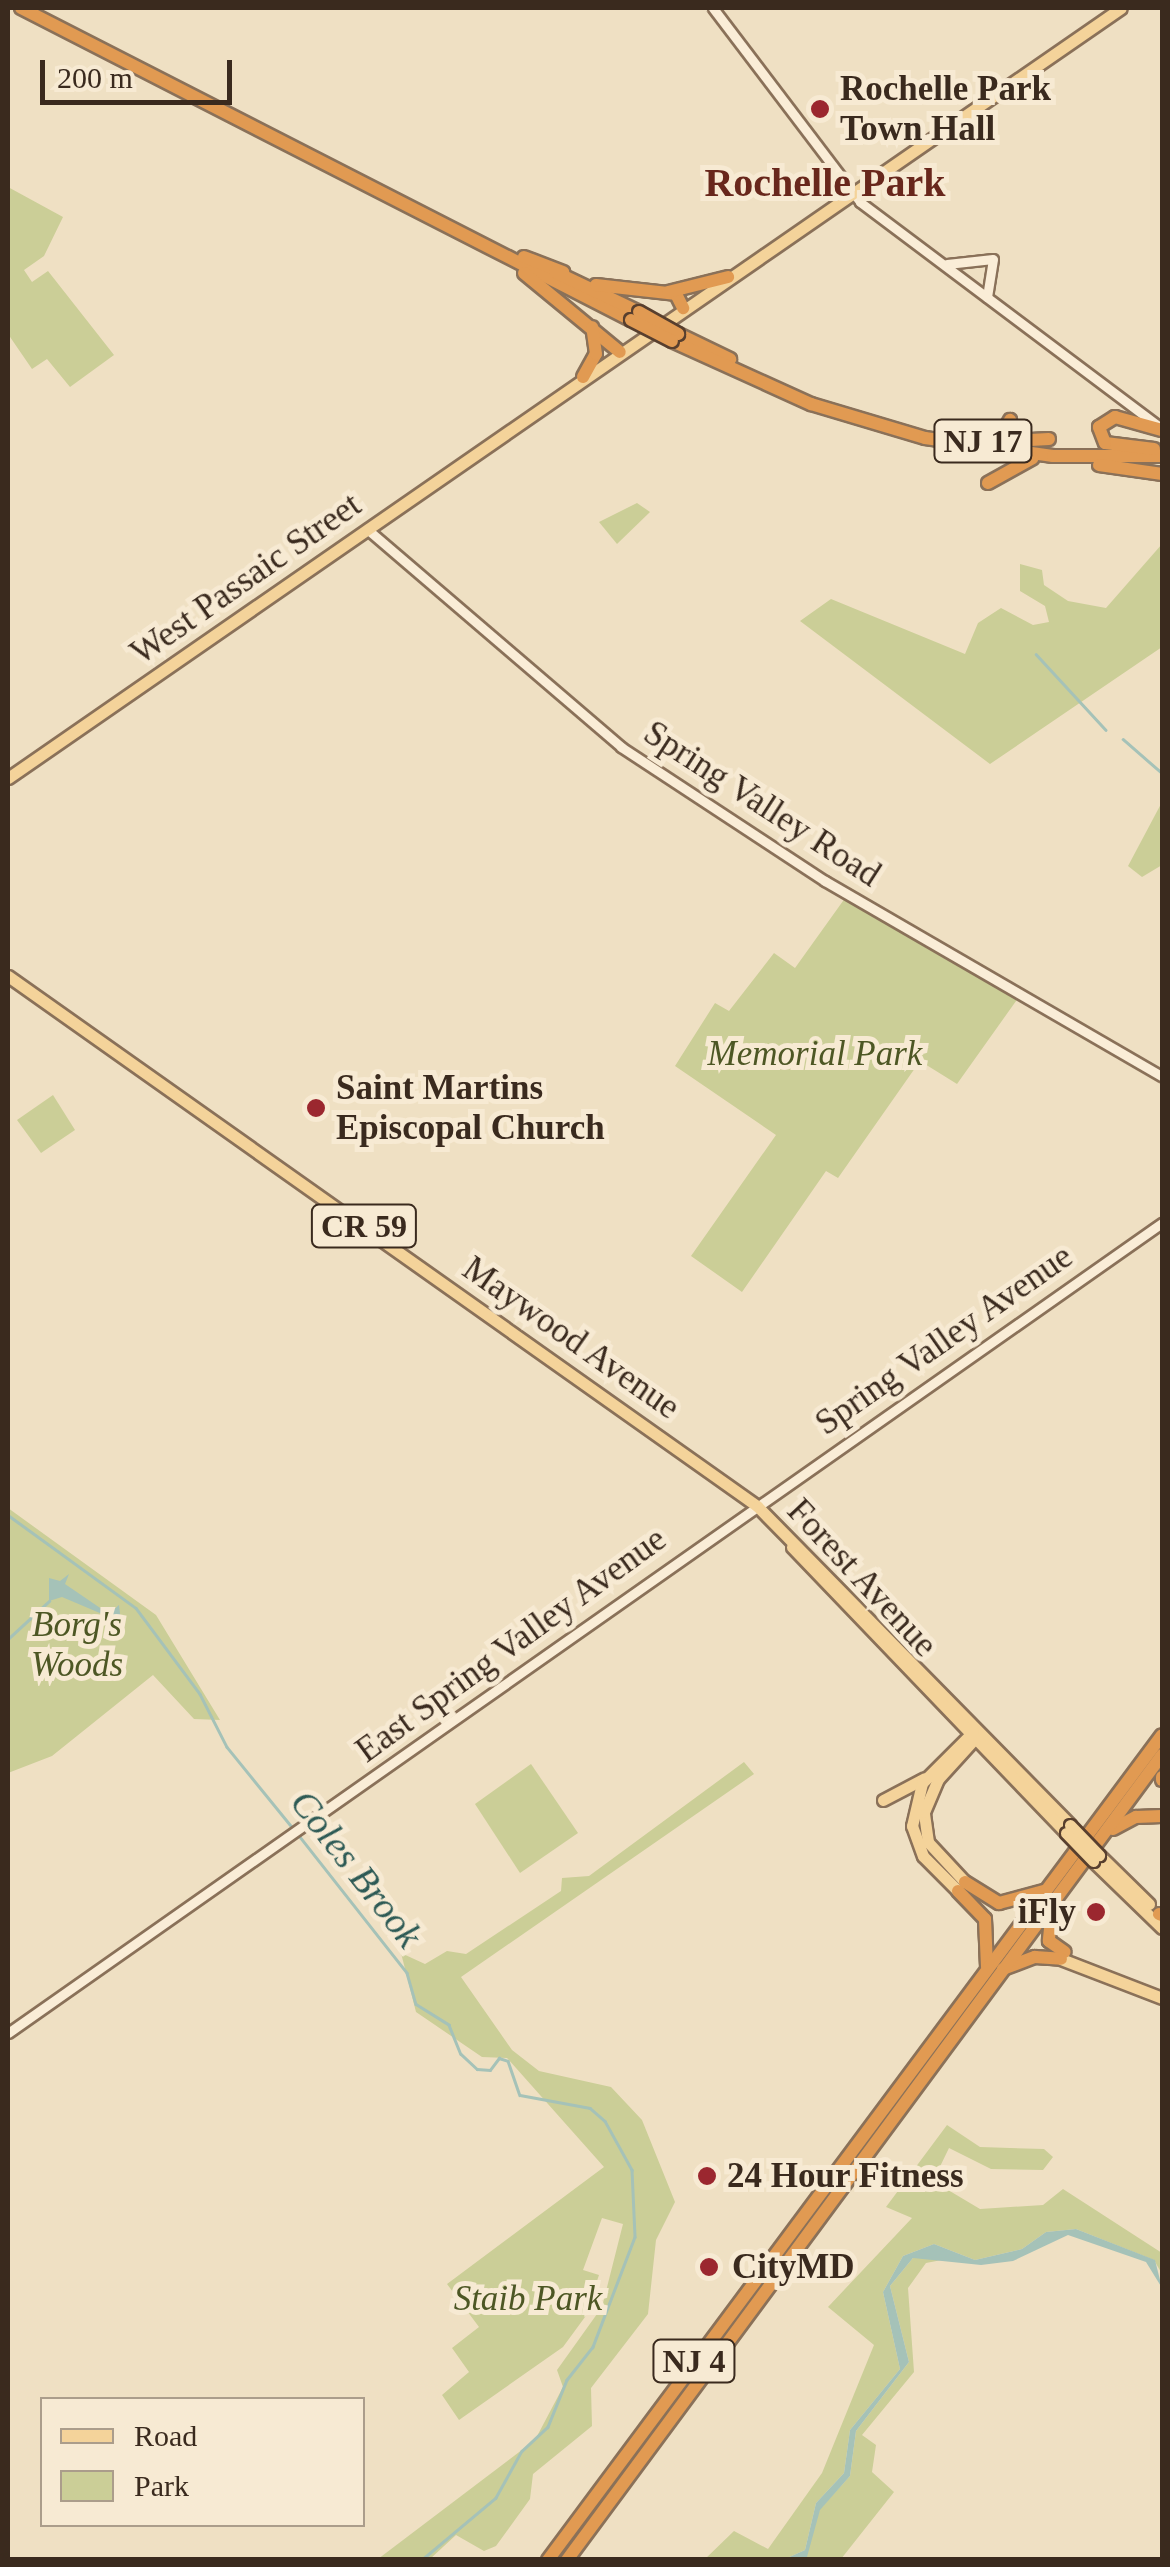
<!DOCTYPE html>
<html>
<head>
<meta charset="utf-8">
<style>
  body { margin:0 }
  #map { position:relative; width:1170px; height:2567px; overflow:hidden; background:#efe0c3; font-family:"Times New Roman",serif }
  div>[style] { position:absolute }
  .green>* { inset:0; background:#cbce97 }
  .water>* { inset:0; background:#a5c2b8 }
  .stream>* { height:2.5px; margin:-1.25px; padding:0 1.25px; transform-origin:1.25px; border-radius:1.25px; background:#a5c2b8 }
  .roads { filter:drop-shadow(2px 0 #8a7159) drop-shadow(-2px 0 #8a7159) drop-shadow(0 2px #8a7159) drop-shadow(0 -2px #8a7159) }
  .minor>* { height:9px; margin:-4.5px; padding:0 4.5px; transform-origin:4.5px; border-radius:4.5px; background:#faedd7 }
  .major>* { height:11px; margin:-5.5px; padding:0 5.5px; transform-origin:5.5px; border-radius:5.5px; background:#f4d39a }
  .highway>* { height:12px; margin:-6px; padding:0 6px; transform-origin:6px; border-radius:6px; background:#e19a52 }
  .bridges { filter:drop-shadow(2px 0 #583f2e) drop-shadow(-2px 0 #583f2e) drop-shadow(0 2px #583f2e) drop-shadow(0 -2px #583f2e) }
  .major-bridge>* { height:11px; margin:-5.5px; padding:0 5.5px; transform-origin:5.5px; border-radius:5.5px; background:#f4d39a }
  .highway-bridge>* { height:12px; margin:-6px; padding:0 6px; transform-origin:6px; border-radius:6px; background:#e19a52 }
  .dots>* { width:28px; height:28px; translate:-50% -50%; box-sizing:border-box; border:5px solid #f7ead3; border-radius:50% }
  span { translate:-50% -50%; white-space:nowrap; text-align:center; line-height:1.15; -webkit-text-stroke:10px #f7ead3; paint-order:stroke }
  .shield-label span { padding:2px 8px; background:#f7ead3; border:2px solid; border-radius:8px; -webkit-text-stroke-width:0 }
  .shield-label { font-size:32px; color:#3a2a1e; font-weight:700 }
  .poi-label { font-size:35px; color:#3a2a1e; font-weight:700 }
  .left { translate:0 -50%; text-align:left }
  .right { translate:-100% -50%; text-align:right }
  .street-label { font-size:35px; color:#3a2a1e }
  .park-label { font-size:35px; color:#4d5724; font-style:italic }
  .water-label { font-size:38px; color:#2d5a55; font-style:italic }
  .quarter-label { font-size:40px; color:#68271c; font-weight:700 }
  .frame { position:absolute; inset:0; border:10px solid #3a2a1e; pointer-events:none }
  .legend { position:absolute; left:40px; top:2397px; width:325px; height:130px; box-sizing:border-box; background:#f7ead3; border:2px solid #ab9d8b; margin:0; padding:12px 18px; list-style:none; font-size:30px; color:#3a2a1e }
  .legend li { display:flex; align-items:center; gap:20px; height:50px }
  .legend b { width:50px; border:2px solid #ab9d8b }
  .scale { position:absolute; left:40px; top:60px; width:192px; height:45px; box-sizing:border-box; border:5px solid #3a2a1e; border-top:0; padding-left:12px; font-size:30px; line-height:35px; white-space:nowrap; color:#3a2a1e; -webkit-text-stroke:8px #f7ead3; paint-order:stroke }
</style>
</head>
<body>
<div id="map">
  <div class="green">
    <div style="clip-path:polygon(8px 187px,63px 217px,44px 256px,24px 270px,32px 282px,48px 271px,114px 355px,70px 387px,47px 359px,32px 369px,8px 334px)"></div>
    <div style="clip-path:polygon(637px 503px,650px 512px,617px 544px,599px 522px)"></div>
    <div style="clip-path:polygon(1162px 544px,1162px 647px,990px 764px,800px 621px,831px 599px,965px 654px,978px 623px,1001px 608px,1033px 625px,1049px 622px,1045px 606px,1020px 591px,1020px 564px,1042px 570px,1044px 585px,1068px 601px,1106px 608px)"></div>
    <div style="clip-path:polygon(1162px 802px,1162px 865px,1142px 877px,1128px 866px)"></div>
    <div style="clip-path:polygon(848px 894px,1021px 994px,957px 1084px,920px 1061px,838px 1178px,826px 1171px,742px 1292px,691px 1256px,776px 1135px,675px 1066px,715px 1003px,729px 1011px,774px 953px,795px 968px)"></div>
    <div style="clip-path:polygon(53px 1095px,75px 1130px,41px 1153px,17px 1120px)"></div>
    <div style="clip-path:polygon(8px 1508px,156px 1615px,220px 1720px,194px 1719px,153px 1675px,52px 1756px,8px 1773px)"></div>
    <div style="clip-path:polygon(744px 1762px,754px 1774px,461px 1977px,512px 2050px,539px 2071px,611px 2087px,642px 2120px,675px 2202px,656px 2240px,648px 2314px,591px 2388px,592px 2426px,533px 2474px,530px 2499px,496px 2546px,484px 2551px,456px 2535px,430px 2559px,378px 2559px,535px 2440px,563px 2387px,557px 2370px,602px 2307px,623px 2224px,602px 2218px,583px 2270px,599px 2275px,585px 2317px,563px 2347px,459px 2420px,442px 2395px,469px 2372px,452px 2348px,479px 2327px,447px 2284px,604px 2167px,507px 2058px,482px 2057px,416px 2012px,401px 1953px,425px 1964px,447px 1951px,466px 1954px,561px 1891px,562px 1878px,589px 1876px)"></div>
    <div style="clip-path:polygon(531px 1764px,578px 1833px,520px 1873px,475px 1804px)"></div>
    <div style="clip-path:polygon(947px 2125px,980px 2147px,1044px 2149px,1053px 2157px,1043px 2170px,991px 2169px,949px 2148px,933px 2181px,980px 2209px,1043px 2205px,1063px 2189px,1162px 2253px,1162px 2274px,1154px 2260px,1076px 2229px,1046px 2232px,1022px 2249px,975px 2260px,934px 2244px,903px 2256px,883px 2292px,900px 2369px,850px 2430px,844px 2473px,816px 2503px,805px 2550px,785px 2559px,704px 2560px,734px 2531px,768px 2549px,822px 2473px,874px 2345px,828px 2307px,912px 2218px,886px 2207px)"></div>
    <div style="clip-path:polygon(913px 2258px,952px 2258px,926px 2263px,908px 2288px,914px 2372px,862px 2435px,876px 2445px,872px 2472px,894px 2492px,841px 2559px,802px 2560px,820px 2509px,850px 2476px,856px 2431px,909px 2362px,890px 2286px)"></div>
  </div>
  <div class="water">
    <div style="clip-path:polygon(69px 1574px,65px 1584px,109px 1614px,119px 1605px,121px 1622px,62px 1597px,49px 1601px,49px 1578px,60px 1581px)"></div>
    <div style="clip-path:polygon(1076px 2229px,1155px 2260px,1162px 2288px,1146px 2262px,1068px 2235px,1013px 2261px,981px 2265px,913px 2258px,890px 2286px,909px 2362px,856px 2431px,850px 2476px,820px 2510px,807px 2557px,785px 2559px,805px 2550px,816px 2503px,844px 2473px,850px 2430px,900px 2369px,883px 2292px,903px 2256px,934px 2244px,975px 2260px,1022px 2249px,1046px 2232px)"></div>
  </div>
  <div class="stream">
    <div style="left:1036px;top:654px;width:103px;rotate:47.4deg"></div>
    <div style="left:1123px;top:739px;width:52px;rotate:41.1deg"></div>
    <div style="left:8px;top:1515px;width:158px;rotate:36deg"></div>
    <div style="left:136px;top:1608px;width:107px;rotate:53.3deg"></div>
    <div style="left:200px;top:1694px;width:59px;rotate:63deg"></div>
    <div style="left:227px;top:1747px;width:103px;rotate:50.9deg"></div>
    <div style="left:8px;top:1639px;width:56px;rotate:-42.8deg"></div>
    <div style="left:297px;top:1833px;width:178px;rotate:51.8deg"></div>
    <div style="left:407px;top:1973px;width:32px;rotate:74deg"></div>
    <div style="left:416px;top:2004px;width:39px;rotate:32deg"></div>
    <div style="left:449px;top:2025px;width:31px;rotate:68deg"></div>
    <div style="left:461px;top:2054px;width:22px;rotate:43deg"></div>
    <div style="left:477px;top:2069px;width:13px;rotate:4deg"></div>
    <div style="left:490px;top:2070px;width:15px;rotate:-53deg"></div>
    <div style="left:499px;top:2058px;width:9px;rotate:18deg"></div>
    <div style="left:508px;top:2061px;width:36px;rotate:71deg"></div>
    <div style="left:520px;top:2095px;width:71px;rotate:10.5deg"></div>
    <div style="left:590px;top:2108px;width:20px;rotate:41deg"></div>
    <div style="left:605px;top:2121px;width:56px;rotate:61.1deg"></div>
    <div style="left:632px;top:2170px;width:67px;rotate:87.4deg"></div>
    <div style="left:635px;top:2237px;width:118px;rotate:110.9deg"></div>
    <div style="left:593px;top:2347px;width:42px;rotate:128.2deg"></div>
    <div style="left:567px;top:2380px;width:51px;rotate:112deg"></div>
    <div style="left:548px;top:2427px;width:35px;rotate:137deg"></div>
    <div style="left:522px;top:2451px;width:54px;rotate:119deg"></div>
    <div style="left:496px;top:2498px;width:97px;rotate:140deg"></div>
  </div>
  <div class="roads">
    <div class="minor">
      <div style="left:713px;top:8px;width:243px;rotate:52.8deg"></div>
      <div style="left:860px;top:202px;width:375px;rotate:36.9deg"></div>
      <div style="left:947px;top:264px;width:46px;rotate:-6.2deg"></div>
      <div style="left:987px;top:297px;width:38px;rotate:-81deg"></div>
      <div style="left:367px;top:529px;width:335px;rotate:40.6deg"></div>
      <div style="left:621px;top:747px;width:244px;rotate:33.3deg"></div>
      <div style="left:825px;top:881px;width:389px;rotate:30.1deg"></div>
      <div style="left:8px;top:2033px;width:1410px;rotate:-35.07deg"></div>
    </div>
    <div class="major">
      <div style="left:8px;top:778px;width:1353px;rotate:-34.68deg"></div>
      <div style="left:8px;top:976px;width:918px;rotate:35.28deg"></div>
      <div style="left:757px;top:1506px;width:447px;rotate:45.5deg"></div>
      <div style="left:792px;top:1547px;width:396px;rotate:46.2deg"></div>
      <div style="left:883px;top:1800px;width:47px;rotate:-27.6deg"></div>
      <div style="left:1099px;top:1855px;width:70px;rotate:44.4deg"></div>
      <div style="left:1093px;top:1861px;width:96px;rotate:44.2deg"></div>
      <div style="left:965px;top:1882px;width:54px;rotate:-132.8deg"></div>
      <div style="left:928px;top:1842px;width:30px;rotate:-98deg"></div>
      <div style="left:924px;top:1812px;width:36px;rotate:-67deg"></div>
      <div style="left:938px;top:1779px;width:59px;rotate:-47.7deg"></div>
      <div style="left:958px;top:1891px;width:49px;rotate:-135deg"></div>
      <div style="left:923px;top:1856px;width:32px;rotate:-110deg"></div>
      <div style="left:912px;top:1826px;width:44px;rotate:-76.9deg"></div>
      <div style="left:922px;top:1783px;width:72px;rotate:-45deg"></div>
      <div style="left:1061px;top:1959px;width:108px;rotate:21.1deg"></div>
    </div>
    <div class="highway">
      <div style="left:21px;top:8px;width:685px;rotate:27.09deg"></div>
      <div style="left:524px;top:257px;width:42px;rotate:21deg"></div>
      <div style="left:555px;top:272px;width:93px;rotate:25.5deg"></div>
      <div style="left:524px;top:273px;width:124px;rotate:39.5deg"></div>
      <div style="left:596px;top:285px;width:81px;rotate:6.4deg"></div>
      <div style="left:676px;top:294px;width:16px;rotate:63deg"></div>
      <div style="left:668px;top:292px;width:62px;rotate:-14deg"></div>
      <div style="left:678px;top:334px;width:58px;rotate:25.7deg"></div>
      <div style="left:672px;top:341px;width:153px;rotate:24.4deg"></div>
      <div style="left:811px;top:404px;width:119px;rotate:16.6deg"></div>
      <div style="left:925px;top:438px;width:129px;rotate:8deg"></div>
      <div style="left:1053px;top:456px;width:109px"></div>
      <div style="left:583px;top:377px;width:26px;rotate:-61deg"></div>
      <div style="left:596px;top:354px;width:27px;rotate:-98deg"></div>
      <div style="left:999px;top:440px;width:23px;rotate:-61deg"></div>
      <div style="left:993px;top:442px;width:56px;rotate:-3.1deg"></div>
      <div style="left:1154px;top:449px;width:49px;rotate:-173deg"></div>
      <div style="left:1105px;top:443px;width:17px;rotate:-111deg"></div>
      <div style="left:1099px;top:427px;width:19px;rotate:-32deg"></div>
      <div style="left:1115px;top:417px;width:49px;rotate:15.5deg"></div>
      <div style="left:1099px;top:465px;width:64px;rotate:8.1deg"></div>
      <div style="left:988px;top:483px;width:51px;rotate:-29.1deg"></div>
      <div style="left:1162px;top:1777px;width:3px;rotate:90deg"></div>
      <div style="left:1113px;top:1829px;width:26px;rotate:-28deg"></div>
      <div style="left:1136px;top:1817px;width:26px;rotate:-2deg"></div>
      <div style="left:965px;top:1882px;width:40px;rotate:32deg"></div>
      <div style="left:999px;top:1903px;width:47px;rotate:-14.9deg"></div>
      <div style="left:958px;top:1891px;width:39px;rotate:46deg"></div>
      <div style="left:985px;top:1919px;width:48px;rotate:87.6deg"></div>
      <div style="left:1052px;top:1910px;width:31px;rotate:96deg"></div>
      <div style="left:1049px;top:1941px;width:19px;rotate:35deg"></div>
      <div style="left:1159px;top:1914px;width:3px;rotate:18deg"></div>
      <div style="left:1003px;top:1969px;width:34px;rotate:-21deg"></div>
      <div style="left:1035px;top:1957px;width:26px;rotate:4deg"></div>
      <div style="left:548px;top:2560px;width:1028px;rotate:-53.34deg"></div>
      <div style="left:567px;top:2560px;width:1001px;rotate:-53.53deg"></div>
    </div>
  </div>
  <div class="bridges">
    <div class="major-bridge">
      <div style="left:1070px;top:1825px;width:42px;rotate:46deg"></div>
      <div style="left:1066px;top:1833px;width:39px;rotate:46deg"></div>
    </div>
    <div class="highway-bridge">
      <div style="left:639px;top:312px;width:45px;rotate:29.4deg"></div>
      <div style="left:631px;top:320px;width:46px;rotate:27.1deg"></div>
    </div>
  </div>
  <div class="dots">
    <div style="left:820px;top:109px;background:#9b272f"></div>
    <div style="left:316px;top:1108px;background:#9b272f"></div>
    <div style="left:1096px;top:1912px;background:#9b272f"></div>
    <div style="left:707px;top:2176px;background:#9b272f"></div>
    <div style="left:709px;top:2267px;background:#9b272f"></div>
  </div>
  <div class="shield-label">
    <span style="left:983px;top:441px">NJ 17</span>
    <span style="left:364px;top:1226px">CR 59</span>
    <span style="left:694px;top:2361px">NJ 4</span>
  </div>
  <div class="poi-label">
    <span class="left" style="left:840px;top:109px">Rochelle Park<br>Town Hall</span>
    <span class="left" style="left:336px;top:1108px">Saint Martins<br>Episcopal Church</span>
    <span class="right" style="left:1076px;top:1912px">iFly</span>
    <span class="left" style="left:727px;top:2176px">24 Hour Fitness</span>
    <span class="left" style="left:732px;top:2267px">CityMD</span>
  </div>
  <div class="street-label">
    <span style="left:246px;top:579px;rotate:-35deg">West Passaic Street</span>
    <span style="left:762px;top:804px;rotate:33deg">Spring Valley Road</span>
    <span style="left:571px;top:1338px;rotate:35deg">Maywood Avenue</span>
    <span style="left:944px;top:1340px;rotate:-35deg">Spring Valley Avenue</span>
    <span style="left:862px;top:1578px;rotate:47deg">Forest Avenue</span>
    <span style="left:511px;top:1645px;rotate:-36deg">East Spring Valley Avenue</span>
  </div>
  <div class="park-label">
    <span style="left:815px;top:1054px">Memorial Park</span>
    <span style="left:77px;top:1645px">Borg's<br>Woods</span>
    <span style="left:528px;top:2299px">Staib Park</span>
  </div>
  <div class="water-label">
    <span style="left:356px;top:1869px;rotate:52deg">Coles Brook</span>
  </div>
  <div class="quarter-label">
    <span style="left:825px;top:183px">Rochelle Park</span>
  </div>
  <div class="frame"></div>
  <ul class="legend">
  <li><b style="height:12px;background:#f4d39a"></b>Road</li>
  <li><b style="height:28px;background:#cbce97"></b>Park</li>
  </ul>
  <div class="scale">200 m</div>
</div>
</body>
</html>
